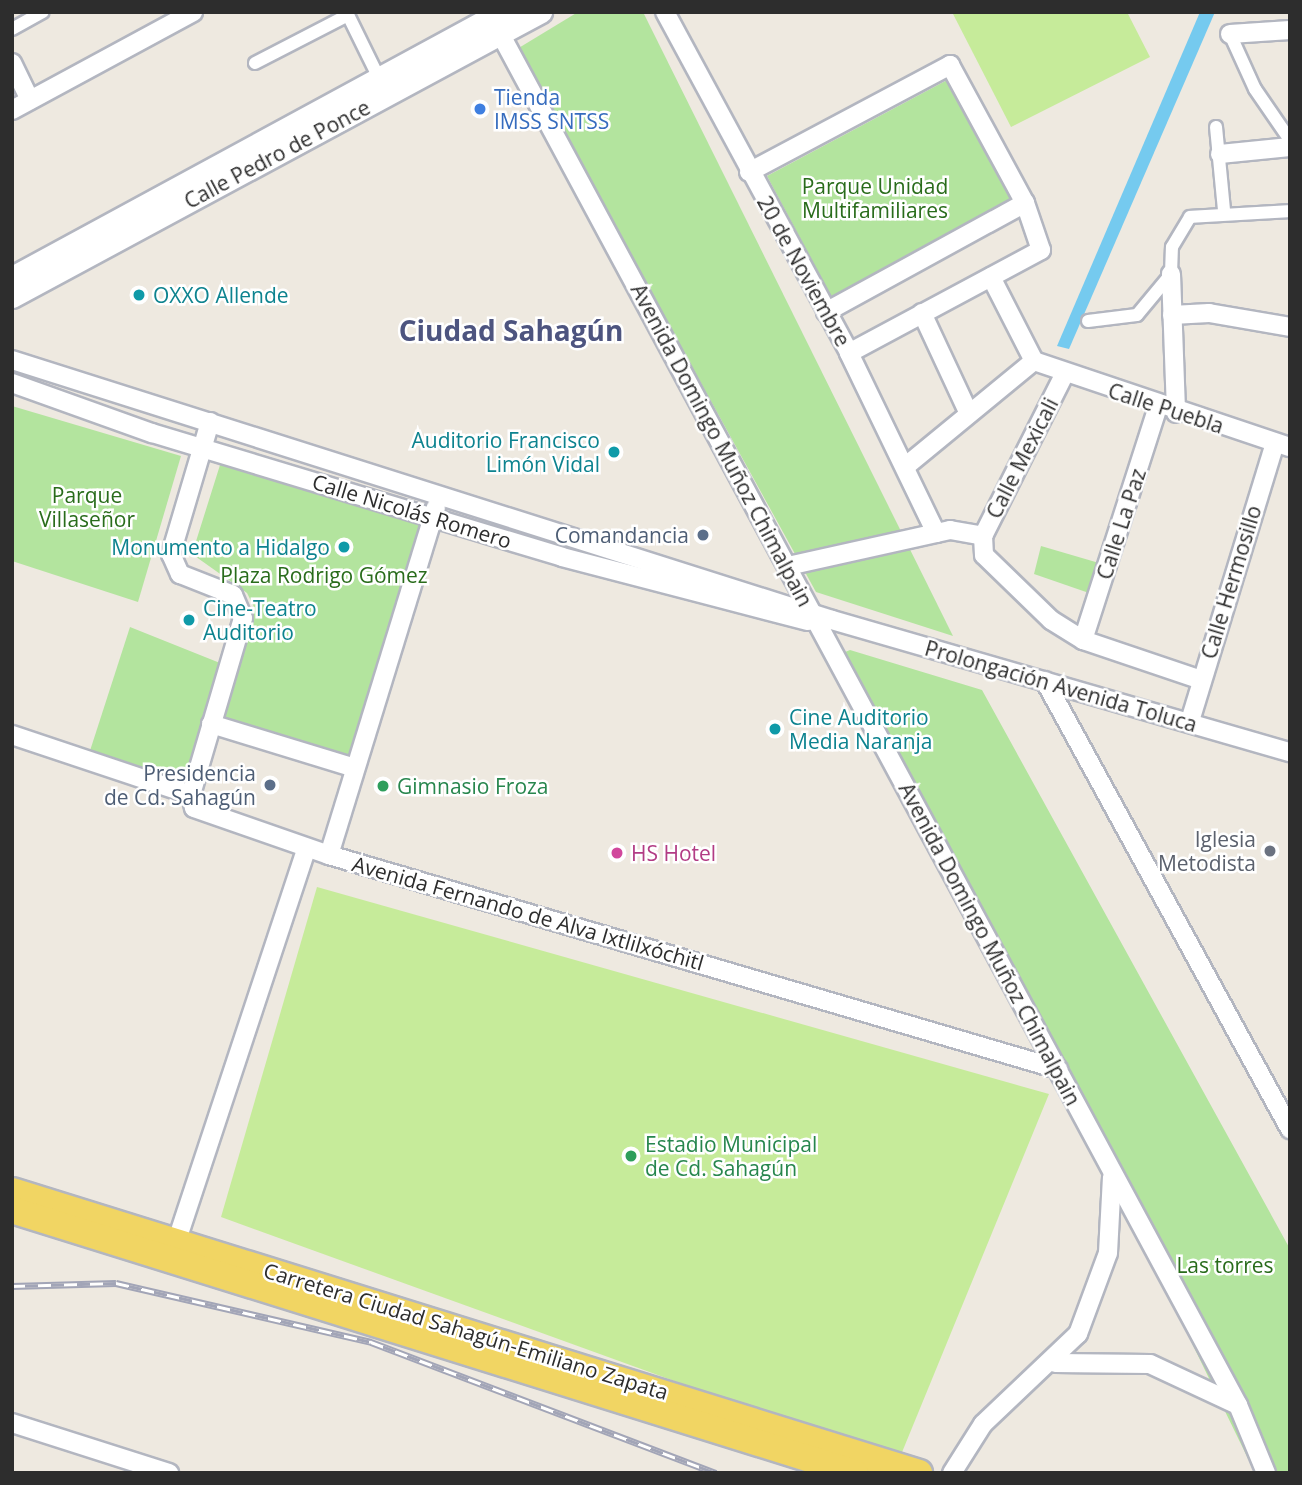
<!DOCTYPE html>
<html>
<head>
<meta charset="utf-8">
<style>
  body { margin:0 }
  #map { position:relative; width:1302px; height:1485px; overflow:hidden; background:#eee9e0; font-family:"Open Sans",sans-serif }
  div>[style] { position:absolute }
  .green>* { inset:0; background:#b3e49e }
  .pitch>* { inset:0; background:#c6eb9a }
  .water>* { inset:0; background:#75caef }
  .roads { filter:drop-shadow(2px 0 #b3b6c0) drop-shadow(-2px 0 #b3b6c0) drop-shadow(0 2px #b3b6c0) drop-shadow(0 -2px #b3b6c0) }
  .pedestrian>* { height:12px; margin:-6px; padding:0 6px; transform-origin:6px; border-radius:6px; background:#fff }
  .minor>* { height:18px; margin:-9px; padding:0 9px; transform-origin:9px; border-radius:9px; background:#fff }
  .tertiary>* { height:21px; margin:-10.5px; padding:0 10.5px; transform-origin:10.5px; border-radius:10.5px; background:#fff }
  .primary>* { height:26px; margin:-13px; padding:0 13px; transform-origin:13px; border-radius:13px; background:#f1d563 }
  .rail>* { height:7px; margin-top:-3.5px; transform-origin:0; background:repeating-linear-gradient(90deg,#fff 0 13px,#a2a5b7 0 26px); box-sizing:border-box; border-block:2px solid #a2a5b7 }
  .dots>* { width:19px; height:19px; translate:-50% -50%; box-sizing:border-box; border:4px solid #fff; border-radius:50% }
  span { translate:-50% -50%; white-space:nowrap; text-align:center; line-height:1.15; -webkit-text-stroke:5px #fff; paint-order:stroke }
  .shop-label { font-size:21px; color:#366cbe }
  .left { translate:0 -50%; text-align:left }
  .street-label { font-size:21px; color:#2d2d2d }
  .park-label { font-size:21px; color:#296c1b }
  .culture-label { font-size:21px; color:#0d838f }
  .right { translate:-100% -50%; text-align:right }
  .service-label { font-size:21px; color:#4e5e75 }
  .leisure-label { font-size:21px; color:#27864d }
  .worship-label { font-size:21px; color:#5b616d }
  .hotel-label { font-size:21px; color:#b23c85 }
  .district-label { font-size:28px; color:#4d547f; font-weight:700 }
  .frame { position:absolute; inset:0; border:14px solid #2d2d2d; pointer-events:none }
</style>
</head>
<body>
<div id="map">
  <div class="green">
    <div style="clip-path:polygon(578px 12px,643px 12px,953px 636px,816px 592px,517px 49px)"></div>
    <div style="clip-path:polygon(951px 78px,1016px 202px,833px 300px,767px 176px)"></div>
    <div style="clip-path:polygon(12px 406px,181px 456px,138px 602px,12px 561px)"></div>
    <div style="clip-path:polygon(220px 465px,422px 523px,349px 755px,224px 717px,255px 609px,247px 593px,192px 554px)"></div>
    <div style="clip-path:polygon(1041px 546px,1099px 563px,1089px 593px,1034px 574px)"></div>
    <div style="clip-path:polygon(130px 627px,230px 667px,191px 795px,87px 760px)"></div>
    <div style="clip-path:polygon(850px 650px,982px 690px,1290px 1249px,1290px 1473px,1255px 1473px,1065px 1082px,838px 655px)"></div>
  </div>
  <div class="pitch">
    <div style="clip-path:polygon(952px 12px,1127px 12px,1150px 57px,1011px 127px)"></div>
    <div style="clip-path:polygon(317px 887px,1049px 1094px,898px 1462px,221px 1217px)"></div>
  </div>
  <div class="water">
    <div style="clip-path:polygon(1200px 12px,1215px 12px,1069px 349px,1057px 346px)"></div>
  </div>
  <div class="roads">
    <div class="pedestrian">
      <div style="left:12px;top:29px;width:35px;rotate:-29deg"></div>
      <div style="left:1230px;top:34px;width:60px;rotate:65.6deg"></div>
      <div style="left:1255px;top:89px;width:62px;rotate:55.5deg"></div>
      <div style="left:255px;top:63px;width:105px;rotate:-27.3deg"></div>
      <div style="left:348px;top:15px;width:70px;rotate:63.8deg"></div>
      <div style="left:1216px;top:127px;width:83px;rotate:84.5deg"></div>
      <div style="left:1088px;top:321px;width:49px;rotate:-7deg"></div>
      <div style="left:1137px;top:315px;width:53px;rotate:-50.3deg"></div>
      <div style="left:1171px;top:274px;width:27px;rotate:-88deg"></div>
      <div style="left:1172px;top:247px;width:35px;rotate:-59deg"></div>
      <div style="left:1190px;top:217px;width:100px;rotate:-3.4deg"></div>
    </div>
    <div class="minor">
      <div style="left:665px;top:12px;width:387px;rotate:61.6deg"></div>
      <div style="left:849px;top:353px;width:200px;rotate:64.2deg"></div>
      <div style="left:495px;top:24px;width:1568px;rotate:61.72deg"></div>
      <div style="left:1238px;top:1405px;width:74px;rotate:67.6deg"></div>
      <div style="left:1230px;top:34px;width:60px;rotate:-3.8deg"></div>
      <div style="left:12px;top:63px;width:41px;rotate:64.1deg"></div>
      <div style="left:12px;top:110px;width:206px;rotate:-28.4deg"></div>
      <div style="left:1220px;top:154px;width:70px;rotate:-5.7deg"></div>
      <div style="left:749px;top:172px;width:228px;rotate:-28deg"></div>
      <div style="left:950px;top:65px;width:157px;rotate:61.5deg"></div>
      <div style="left:1025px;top:203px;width:227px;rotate:151.3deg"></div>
      <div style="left:1171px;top:274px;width:139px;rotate:87.9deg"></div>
      <div style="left:991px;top:277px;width:94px;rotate:62.9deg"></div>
      <div style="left:1034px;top:361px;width:270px;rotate:18.6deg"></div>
      <div style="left:922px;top:313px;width:111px;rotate:65deg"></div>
      <div style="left:1172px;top:315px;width:37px;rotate:-3deg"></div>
      <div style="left:1209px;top:313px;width:82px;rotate:9.8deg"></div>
      <div style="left:849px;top:353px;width:218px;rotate:-28.2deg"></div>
      <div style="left:1041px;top:250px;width:50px;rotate:-108.8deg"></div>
      <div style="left:12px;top:360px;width:860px;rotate:17.59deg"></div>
      <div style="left:832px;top:620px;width:477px;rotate:16.1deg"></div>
      <div style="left:1065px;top:373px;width:182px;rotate:116.7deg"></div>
      <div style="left:983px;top:536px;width:19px;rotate:87deg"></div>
      <div style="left:984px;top:555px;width:93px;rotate:44.1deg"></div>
      <div style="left:1051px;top:620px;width:38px;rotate:32deg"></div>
      <div style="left:1083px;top:640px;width:125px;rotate:18.7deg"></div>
      <div style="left:12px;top:383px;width:149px;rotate:19.7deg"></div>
      <div style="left:152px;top:433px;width:428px;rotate:16.8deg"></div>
      <div style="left:562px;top:557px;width:254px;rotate:14.6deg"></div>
      <div style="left:210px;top:422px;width:138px;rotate:106.5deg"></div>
      <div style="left:171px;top:554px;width:22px;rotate:66deg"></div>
      <div style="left:180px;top:574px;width:57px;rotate:21.6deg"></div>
      <div style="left:233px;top:595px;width:25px;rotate:67deg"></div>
      <div style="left:243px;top:618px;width:184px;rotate:106.4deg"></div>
      <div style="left:191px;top:795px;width:13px;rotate:77deg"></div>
      <div style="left:194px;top:808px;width:143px;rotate:19.2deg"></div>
      <div style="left:329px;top:855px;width:760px;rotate:16.36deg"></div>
      <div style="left:906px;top:466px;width:166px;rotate:-39.4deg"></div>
      <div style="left:788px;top:566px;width:166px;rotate:-12.5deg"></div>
      <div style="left:950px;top:530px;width:34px;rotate:10deg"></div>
      <div style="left:1083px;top:640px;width:245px;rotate:-72.2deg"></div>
      <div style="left:1045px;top:681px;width:511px;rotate:61.33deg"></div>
      <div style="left:1190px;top:721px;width:291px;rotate:-73deg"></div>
      <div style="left:211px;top:724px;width:151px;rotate:17deg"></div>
      <div style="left:12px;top:735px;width:189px;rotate:18.5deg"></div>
      <div style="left:329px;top:855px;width:364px;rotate:-72.9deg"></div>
      <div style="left:177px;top:1240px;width:413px;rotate:-71.7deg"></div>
      <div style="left:1055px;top:1363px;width:95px;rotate:0.6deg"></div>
      <div style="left:1150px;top:1364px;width:97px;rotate:25deg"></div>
      <div style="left:12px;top:1423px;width:165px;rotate:17.7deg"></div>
      <div style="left:952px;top:1473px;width:58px;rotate:-57.7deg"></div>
      <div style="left:983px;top:1424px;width:131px;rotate:-43.5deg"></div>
      <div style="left:1078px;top:1334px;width:86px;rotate:-69.7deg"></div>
      <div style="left:1108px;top:1253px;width:76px;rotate:-87deg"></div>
    </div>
    <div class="tertiary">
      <div style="left:12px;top:277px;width:545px;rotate:-28.49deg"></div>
      <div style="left:491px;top:17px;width:23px;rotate:-13deg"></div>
      <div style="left:12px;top:297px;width:601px;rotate:-28.31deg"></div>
    </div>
    <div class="primary">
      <div style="left:12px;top:1191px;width:950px;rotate:17.27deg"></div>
      <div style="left:12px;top:1210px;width:883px;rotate:17.33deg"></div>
    </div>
  </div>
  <div class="rail">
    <div style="left:12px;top:1286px;width:104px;rotate:-1.7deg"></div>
    <div style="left:116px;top:1283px;width:262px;rotate:13deg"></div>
    <div style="left:371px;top:1342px;width:369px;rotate:20.8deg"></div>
  </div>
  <div class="dots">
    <div style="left:480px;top:109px;background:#3f7fe0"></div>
    <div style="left:139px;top:295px;background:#0f9aa8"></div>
    <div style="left:614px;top:452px;background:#0f9aa8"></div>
    <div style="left:703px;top:535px;background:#5c6f8a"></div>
    <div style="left:344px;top:547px;background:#0f9aa8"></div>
    <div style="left:189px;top:620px;background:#0f9aa8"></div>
    <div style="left:775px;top:729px;background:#0f9aa8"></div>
    <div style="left:270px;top:785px;background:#5c6f8a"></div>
    <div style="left:383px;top:786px;background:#2e9e5b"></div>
    <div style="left:1270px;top:851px;background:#6b7280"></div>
    <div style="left:617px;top:853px;background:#d1479c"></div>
    <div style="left:631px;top:1156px;background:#2e9e5b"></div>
  </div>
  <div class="shop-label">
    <span class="left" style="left:494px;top:109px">Tienda<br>IMSS SNTSS</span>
  </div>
  <div class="street-label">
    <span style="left:277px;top:154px;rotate:-28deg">Calle Pedro de Ponce</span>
    <span style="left:804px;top:271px;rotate:61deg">20 de Noviembre</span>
    <span style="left:1166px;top:408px;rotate:18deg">Calle Puebla</span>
    <span style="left:722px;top:445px;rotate:62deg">Avenida Domingo Muñoz Chimalpain</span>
    <span style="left:1022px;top:458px;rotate:-63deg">Calle Mexicali</span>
    <span style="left:412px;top:511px;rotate:17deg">Calle Nicolás Romero</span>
    <span style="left:1121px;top:524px;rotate:-72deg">Calle La Paz</span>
    <span style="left:1231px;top:582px;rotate:-73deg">Calle Hermosillo</span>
    <span style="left:1061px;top:686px;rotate:16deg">Prolongación Avenida Toluca</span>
    <span style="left:528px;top:913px;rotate:16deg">Avenida Fernando de Alva Ixtlilxóchitl</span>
    <span style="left:990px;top:944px;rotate:62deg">Avenida Domingo Muñoz Chimalpain</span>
    <span style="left:466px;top:1331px;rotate:17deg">Carretera Ciudad Sahagún-Emiliano Zapata</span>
  </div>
  <div class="park-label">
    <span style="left:875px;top:198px">Parque Unidad<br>Multifamiliares</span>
    <span style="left:87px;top:507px">Parque<br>Villaseñor</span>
    <span style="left:324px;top:575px">Plaza Rodrigo Gómez</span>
    <span style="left:1225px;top:1265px">Las torres</span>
  </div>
  <div class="culture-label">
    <span class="left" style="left:153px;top:295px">OXXO Allende</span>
    <span class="right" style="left:600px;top:452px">Auditorio Francisco<br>Limón Vidal</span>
    <span class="right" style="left:330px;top:547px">Monumento a Hidalgo</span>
    <span class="left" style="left:203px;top:620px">Cine-Teatro<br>Auditorio</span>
    <span class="left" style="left:789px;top:729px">Cine Auditorio<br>Media Naranja</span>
  </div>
  <div class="service-label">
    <span class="right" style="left:689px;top:535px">Comandancia</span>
    <span class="right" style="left:256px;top:785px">Presidencia<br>de Cd. Sahagún</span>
  </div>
  <div class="leisure-label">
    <span class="left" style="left:397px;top:786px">Gimnasio Froza</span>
    <span class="left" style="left:645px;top:1156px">Estadio Municipal<br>de Cd. Sahagún</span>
  </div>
  <div class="worship-label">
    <span class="right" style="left:1256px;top:851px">Iglesia<br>Metodista</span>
  </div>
  <div class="hotel-label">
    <span class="left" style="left:631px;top:853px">HS Hotel</span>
  </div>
  <div class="district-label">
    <span style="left:511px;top:330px">Ciudad Sahagún</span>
  </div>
  <div class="frame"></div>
</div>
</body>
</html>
